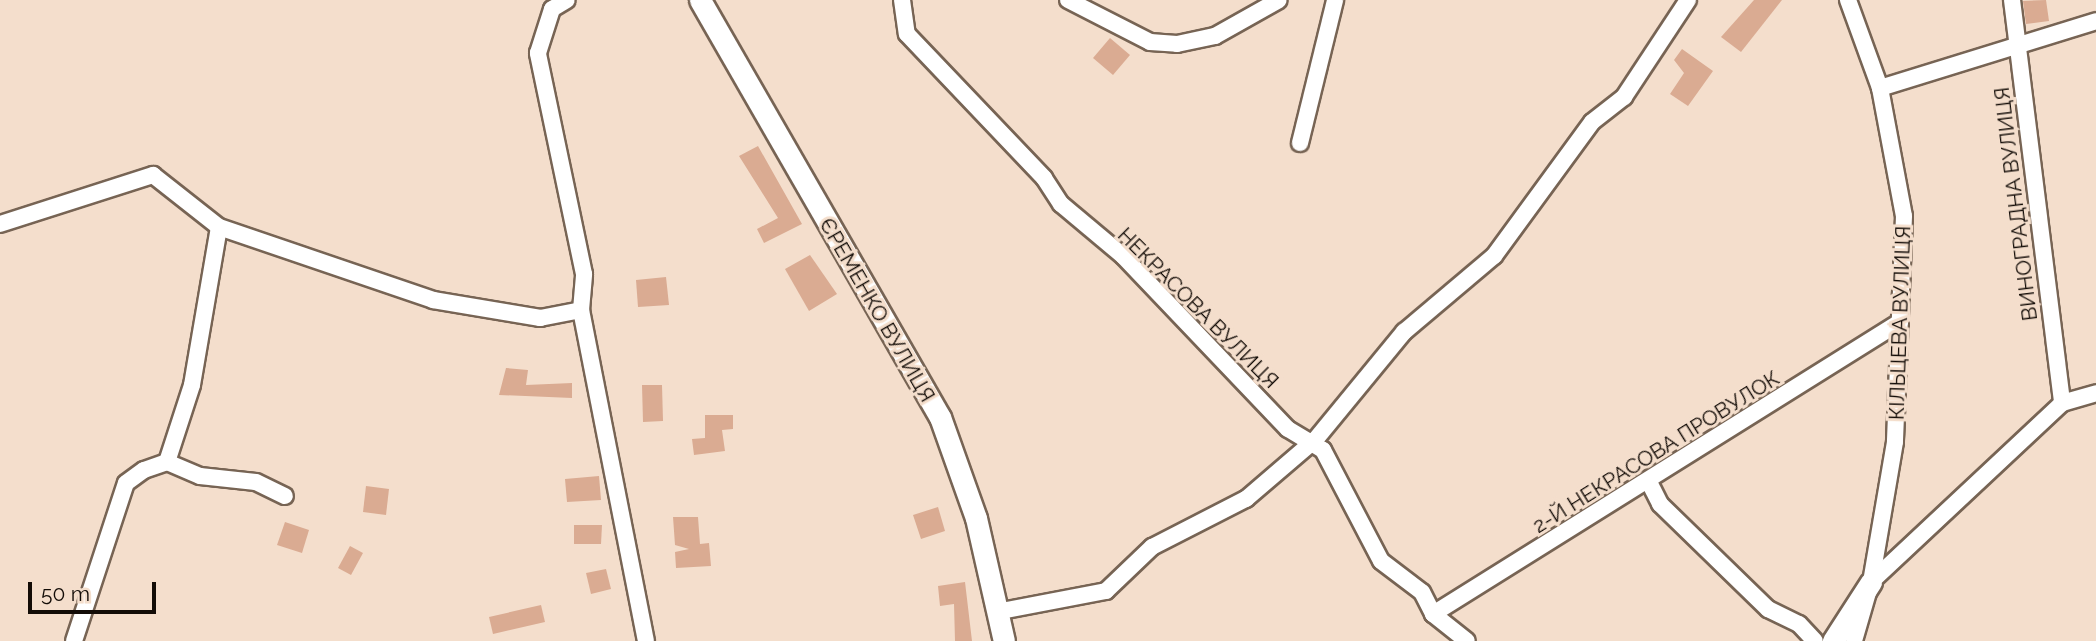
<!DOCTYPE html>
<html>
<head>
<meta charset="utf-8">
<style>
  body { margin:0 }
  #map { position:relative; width:2096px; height:641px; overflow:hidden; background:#f4decc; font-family:Raleway,sans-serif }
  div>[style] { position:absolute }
  .building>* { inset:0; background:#daab92 }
  .roads { filter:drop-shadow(2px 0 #776454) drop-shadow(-2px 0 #776454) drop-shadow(0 2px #776454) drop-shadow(0 -2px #776454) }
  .street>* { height:16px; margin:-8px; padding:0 8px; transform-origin:8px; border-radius:8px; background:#fff }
  .secondary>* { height:21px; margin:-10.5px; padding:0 10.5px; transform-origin:10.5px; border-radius:10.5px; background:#fff }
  span { translate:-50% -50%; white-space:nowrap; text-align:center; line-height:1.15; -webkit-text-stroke:6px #f4decc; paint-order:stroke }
  .street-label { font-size:21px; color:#130c07 }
  .scale { position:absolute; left:28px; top:582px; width:128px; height:32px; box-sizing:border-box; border:4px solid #130c07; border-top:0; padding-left:9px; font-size:21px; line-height:24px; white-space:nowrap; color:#130c07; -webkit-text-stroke:5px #f4decc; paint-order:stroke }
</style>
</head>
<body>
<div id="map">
  <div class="building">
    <div style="clip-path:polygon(1754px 0,1782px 0,1741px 52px,1721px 37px)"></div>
    <div style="clip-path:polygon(2046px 0,2049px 21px,2026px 24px,2023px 1px)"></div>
    <div style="clip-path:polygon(1110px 38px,1130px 55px,1113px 75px,1093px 58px)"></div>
    <div style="clip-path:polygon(1682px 49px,1713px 71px,1688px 106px,1670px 94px,1684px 73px,1674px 60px)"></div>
    <div style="clip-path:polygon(758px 146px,802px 224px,764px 243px,757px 229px,778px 218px,739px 156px)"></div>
    <div style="clip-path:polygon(810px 255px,837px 294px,809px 311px,785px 269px)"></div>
    <div style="clip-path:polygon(666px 277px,669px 305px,638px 307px,636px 280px)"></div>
    <div style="clip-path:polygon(506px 368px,528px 370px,526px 385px,572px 383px,572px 398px,499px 395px)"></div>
    <div style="clip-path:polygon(642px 385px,662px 385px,663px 421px,643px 422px)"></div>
    <div style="clip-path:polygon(705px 415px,733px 415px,733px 429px,722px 430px,725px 451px,694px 455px,692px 439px,705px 438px)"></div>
    <div style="clip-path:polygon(599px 476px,601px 500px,567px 502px,565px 479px)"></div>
    <div style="clip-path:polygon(366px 486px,389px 489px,386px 515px,363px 512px)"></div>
    <div style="clip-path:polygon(938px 507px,945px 531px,921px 539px,913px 515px)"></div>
    <div style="clip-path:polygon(673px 517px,698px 517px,700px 544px,709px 543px,711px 566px,676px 568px,675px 552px,689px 549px,675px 545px)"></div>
    <div style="clip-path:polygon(285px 522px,309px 530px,302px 553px,277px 545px)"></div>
    <div style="clip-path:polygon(574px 525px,602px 525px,601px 544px,574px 544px)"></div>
    <div style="clip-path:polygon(350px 546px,363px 553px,351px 575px,338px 568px)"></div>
    <div style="clip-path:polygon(606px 569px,611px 589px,591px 594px,586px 573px)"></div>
    <div style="clip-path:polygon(965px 582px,972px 641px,955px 641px,954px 604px,940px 606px,938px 586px)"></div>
    <div style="clip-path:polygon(541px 605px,545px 622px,493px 634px,489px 617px)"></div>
  </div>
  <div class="roads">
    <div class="street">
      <div style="left:902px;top:0;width:34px;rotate:82deg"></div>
      <div style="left:907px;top:34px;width:199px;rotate:46.4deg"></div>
      <div style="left:1044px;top:178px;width:31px;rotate:57deg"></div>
      <div style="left:1061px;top:204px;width:81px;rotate:40deg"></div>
      <div style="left:1123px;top:256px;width:239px;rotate:46.4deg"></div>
      <div style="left:1288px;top:429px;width:41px;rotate:31deg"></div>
      <div style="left:1323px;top:450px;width:125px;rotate:62.4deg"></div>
      <div style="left:1381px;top:561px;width:51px;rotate:37.1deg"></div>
      <div style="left:1422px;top:592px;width:25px;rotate:63deg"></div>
      <div style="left:1433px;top:614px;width:43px;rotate:38.5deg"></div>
      <div style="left:1068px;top:0;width:92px;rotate:27.1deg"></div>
      <div style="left:1150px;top:42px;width:27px;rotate:4deg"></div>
      <div style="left:1177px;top:44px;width:39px;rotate:-12deg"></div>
      <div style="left:1215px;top:36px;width:73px;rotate:-29.4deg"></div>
      <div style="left:1848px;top:0;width:94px;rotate:70deg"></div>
      <div style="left:1880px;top:88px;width:130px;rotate:79.4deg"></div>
      <div style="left:1904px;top:216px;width:226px;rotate:92.3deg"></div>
      <div style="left:1895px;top:442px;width:142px;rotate:99.7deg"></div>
      <div style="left:1871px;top:582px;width:61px;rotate:106.1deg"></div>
      <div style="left:2012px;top:0;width:406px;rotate:82.9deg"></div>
      <div style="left:1880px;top:88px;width:226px;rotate:-17.2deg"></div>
      <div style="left:1300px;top:143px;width:147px;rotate:-76.2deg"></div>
      <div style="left:0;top:224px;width:161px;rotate:-17.8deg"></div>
      <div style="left:153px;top:175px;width:84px;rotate:38.2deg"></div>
      <div style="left:219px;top:227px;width:226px;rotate:18.8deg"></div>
      <div style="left:433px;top:300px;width:109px;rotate:9.5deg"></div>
      <div style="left:540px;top:318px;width:42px;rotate:-11deg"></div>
      <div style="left:581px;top:310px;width:36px;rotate:-85deg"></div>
      <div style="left:584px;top:274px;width:226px;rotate:-101.8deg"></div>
      <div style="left:538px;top:53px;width:46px;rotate:-72.3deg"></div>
      <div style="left:552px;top:9px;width:17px;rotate:-31deg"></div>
      <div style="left:581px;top:310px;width:337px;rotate:78.9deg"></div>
      <div style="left:167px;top:462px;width:81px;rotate:-72deg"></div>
      <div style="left:192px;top:385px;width:160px;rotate:-80.3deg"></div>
      <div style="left:1649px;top:482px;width:25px;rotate:63deg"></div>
      <div style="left:1660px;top:504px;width:151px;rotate:44.2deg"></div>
      <div style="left:1768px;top:609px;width:34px;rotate:26deg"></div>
      <div style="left:1799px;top:624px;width:23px;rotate:47deg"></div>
      <div style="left:1871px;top:582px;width:262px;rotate:-43.1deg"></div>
      <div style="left:2062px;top:403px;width:35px;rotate:-16deg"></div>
      <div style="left:996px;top:612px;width:112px;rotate:-10.8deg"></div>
      <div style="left:1106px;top:591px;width:64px;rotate:-43.7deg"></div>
      <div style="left:1152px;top:547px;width:106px;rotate:-27.1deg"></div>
      <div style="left:1246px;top:499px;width:92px;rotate:-40.6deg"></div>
      <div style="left:1316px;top:439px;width:139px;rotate:-50.6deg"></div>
      <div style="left:1404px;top:332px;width:118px;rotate:-40.2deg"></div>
      <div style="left:1494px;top:256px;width:166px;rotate:-53.8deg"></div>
      <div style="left:1592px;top:122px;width:41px;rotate:-38deg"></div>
      <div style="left:1624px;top:97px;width:116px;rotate:-56.6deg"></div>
      <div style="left:1433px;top:614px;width:551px;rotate:-32.02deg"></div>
      <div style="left:74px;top:641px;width:166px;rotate:-71.8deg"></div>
      <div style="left:126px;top:483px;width:22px;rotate:-36deg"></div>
      <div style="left:144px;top:470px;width:24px;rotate:-19deg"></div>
      <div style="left:167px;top:462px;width:36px;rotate:23deg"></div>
      <div style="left:200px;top:476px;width:56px;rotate:6.1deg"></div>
      <div style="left:256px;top:482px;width:32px;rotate:26deg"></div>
    </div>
    <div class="secondary">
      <div style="left:700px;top:0;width:481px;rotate:60.1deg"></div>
      <div style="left:940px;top:417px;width:107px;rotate:70.4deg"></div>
      <div style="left:976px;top:518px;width:126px;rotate:77.2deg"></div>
      <div style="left:1833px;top:641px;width:70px;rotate:-57.2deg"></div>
    </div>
  </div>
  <div class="street-label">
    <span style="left:2016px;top:204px;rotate:-97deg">ВИНОГРАДНА ВУЛИЦЯ</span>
    <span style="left:1198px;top:308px;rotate:45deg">НЕКРАСОВА ВУЛИЦЯ</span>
    <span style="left:877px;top:310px;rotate:60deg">ЄРЕМЕНКО ВУЛИЦЯ</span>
    <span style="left:1900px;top:323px;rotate:-88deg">КІЛЬЦЕВА ВУЛИЦЯ</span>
    <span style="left:1656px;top:452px;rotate:-32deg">2-Й НЕКРАСОВА ПРОВУЛОК</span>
  </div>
  <div class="scale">50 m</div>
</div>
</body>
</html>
